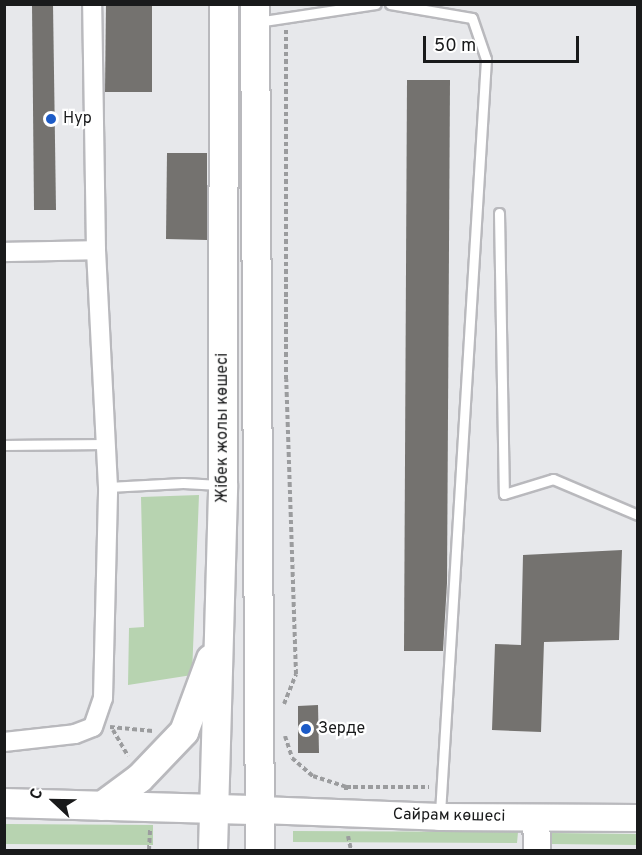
<!DOCTYPE html>
<html>
<head>
<meta charset="utf-8">
<style>
  body { margin:0 }
  #map { position:relative; width:642px; height:855px; overflow:hidden; background:#e7e8eb; font-family:Overpass,sans-serif }
  div>[style] { position:absolute }
  .green>* { inset:0; background:#b7d3b0 }
  .building>* { inset:0; background:#74726f }
  .path>* { height:4px; margin-top:-2px; transform-origin:0; background:repeating-linear-gradient(90deg,#9b9c9e 0 4.5px,transparent 0 7.5px) }
  .roads { filter:drop-shadow(2px 0 #b9b9bd) drop-shadow(-2px 0 #b9b9bd) drop-shadow(0 2px #b9b9bd) drop-shadow(0 -2px #b9b9bd) }
  .lane>* { height:9px; margin:-4.5px; padding:0 4.5px; transform-origin:4.5px; border-radius:4.5px; background:#fff }
  .street>* { height:18px; margin:-9px; padding:0 9px; transform-origin:9px; border-radius:9px; background:#fff }
  .secondary>* { height:26px; margin:-13px; padding:0 13px; transform-origin:13px; border-radius:13px; background:#fff }
  .primary>* { height:28px; margin:-14px; padding:0 14px; transform-origin:14px; border-radius:14px; background:#fff }
  .dots>* { width:16px; height:16px; translate:-50% -50%; box-sizing:border-box; border:3px solid #fff; border-radius:50% }
  span { translate:-50% -50%; white-space:nowrap; text-align:center; line-height:1.15; -webkit-text-stroke:4.5px #fff; paint-order:stroke }
  .poi-label { font-size:16px; color:#191a1b }
  .left { translate:0 -50%; text-align:left }
  .street-label { font-size:16px; color:#191a1b }
  .frame { position:absolute; inset:0; border:6px solid #191a1b; pointer-events:none }
  .north { position:absolute; left:24px; top:771px; width:60px; height:60px; -webkit-text-stroke:4px #fff; paint-order:stroke; rotate:292deg; font-size:16px; font-weight:700; line-height:24px; text-align:center; color:#191a1b }
  .north::after { content:''; display:block; margin:auto; width:21px; height:27px; background:#191a1b; clip-path:polygon(50% 0,100% 100%,50% 72%,0 100%) }
  .scale { position:absolute; left:423px; top:36px; width:156px; height:27px; box-sizing:border-box; border:3px solid #191a1b; border-top:0; padding-left:8px; font-size:18px; line-height:21px; white-space:nowrap; color:#191a1b; -webkit-text-stroke:4px #fff; paint-order:stroke }
</style>
</head>
<body>
<div id="map">
  <div class="green">
    <div style="clip-path:polygon(199px 495px,192px 675px,128px 685px,129px 628px,144px 627px,141px 497px)"></div>
    <div style="clip-path:polygon(5px 824px,153px 825px,153px 845px,5px 844px)"></div>
    <div style="clip-path:polygon(293px 831px,518px 832px,517px 843px,293px 842px)"></div>
    <div style="clip-path:polygon(552px 833px,637px 834px,637px 845px,552px 844px)"></div>
  </div>
  <div class="building">
    <div style="clip-path:polygon(32px 4px,53px 4px,56px 210px,34px 210px)"></div>
    <div style="clip-path:polygon(106px 4px,152px 4px,152px 92px,105px 92px)"></div>
    <div style="clip-path:polygon(407px 80px,450px 80px,447px 583px,443px 651px,404px 651px)"></div>
    <div style="clip-path:polygon(167px 153px,207px 153px,207px 240px,166px 239px)"></div>
    <div style="clip-path:polygon(622px 550px,619px 640px,544px 642px,541px 732px,492px 730px,495px 644px,521px 645px,523px 555px)"></div>
    <div style="clip-path:polygon(318px 705px,319px 753px,298px 753px,298px 706px)"></div>
  </div>
  <div class="path">
    <div style="left:284px;top:704px;width:32px;rotate:-68deg"></div>
    <div style="left:296px;top:674px;width:295px;rotate:-91.9deg"></div>
    <div style="left:286px;top:379px;width:349px;rotate:-90deg"></div>
    <div style="left:110px;top:727px;width:43px;rotate:5.3deg"></div>
    <div style="left:113px;top:730px;width:30px;rotate:60deg"></div>
    <div style="left:285px;top:736px;width:23px;rotate:72deg"></div>
    <div style="left:292px;top:758px;width:28px;rotate:41deg"></div>
    <div style="left:313px;top:776px;width:35px;rotate:18deg"></div>
    <div style="left:346px;top:790px;width:3px;rotate:-90deg"></div>
    <div style="left:346px;top:787px;width:83px"></div>
    <div style="left:348px;top:836px;width:14px;rotate:78deg"></div>
    <div style="left:149px;top:850px;width:20px;rotate:-87deg"></div>
  </div>
  <div class="roads">
    <div class="lane">
      <div style="left:390px;top:4px;width:83px;rotate:9.7deg"></div>
      <div style="left:472px;top:18px;width:43px;rotate:71.1deg"></div>
      <div style="left:486px;top:59px;width:756px;rotate:93.49deg"></div>
      <div style="left:257px;top:22px;width:120px;rotate:-8.6deg"></div>
      <div style="left:499px;top:213px;width:281px;rotate:89deg"></div>
      <div style="left:504px;top:494px;width:51px;rotate:-17deg"></div>
      <div style="left:553px;top:479px;width:92px;rotate:23deg"></div>
      <div style="left:4px;top:445px;width:102px;rotate:-0.6deg"></div>
      <div style="left:108px;top:487px;width:75px;rotate:-3.1deg"></div>
      <div style="left:183px;top:483px;width:37px;rotate:3deg"></div>
    </div>
    <div class="street">
      <div style="left:4px;top:252px;width:92px;rotate:-1.2deg"></div>
      <div style="left:4px;top:742px;width:71px;rotate:-6.4deg"></div>
      <div style="left:75px;top:734px;width:19px;rotate:-21deg"></div>
      <div style="left:93px;top:727px;width:31px;rotate:-71deg"></div>
      <div style="left:103px;top:698px;width:211px;rotate:-88.6deg"></div>
      <div style="left:108px;top:487px;width:237px;rotate:-92.9deg"></div>
      <div style="left:96px;top:250px;width:246px;rotate:-90.9deg"></div>
    </div>
    <div class="secondary">
      <div style="left:261px;top:810px;width:179px;rotate:2.2deg"></div>
      <div style="left:440px;top:817px;width:198px;rotate:0.3deg"></div>
      <div style="left:536px;top:818px;width:32px;rotate:88deg"></div>
    </div>
    <div class="primary">
      <div style="left:255px;top:4px;width:846px;rotate:89.66deg"></div>
      <div style="left:4px;top:803px;width:257px;rotate:1.6deg"></div>
      <div style="left:102px;top:806px;width:47px;rotate:-36.4deg"></div>
      <div style="left:140px;top:778px;width:64px;rotate:-46.3deg"></div>
      <div style="left:184px;top:732px;width:78px;rotate:-69.7deg"></div>
      <div style="left:213px;top:850px;width:365px;rotate:-88.4deg"></div>
      <div style="left:223px;top:485px;width:481px;rotate:-89.9deg"></div>
    </div>
  </div>
  <div class="dots">
    <div style="left:51px;top:119px;background:#1c5bc7"></div>
    <div style="left:306px;top:729px;background:#1c5bc7"></div>
  </div>
  <div class="poi-label">
    <span class="left" style="left:63px;top:119px">Нур</span>
    <span class="left" style="left:318px;top:729px">Зерде</span>
  </div>
  <div class="street-label">
    <span style="left:223px;top:428px;rotate:-90deg">Жібек жолы көшесі</span>
    <span style="left:449px;top:816px;rotate:1deg">Сайрам көшесі</span>
  </div>
  <div class="frame"></div>
  <div class="north">С</div>
  <div class="scale">50 m</div>
</div>
</body>
</html>
